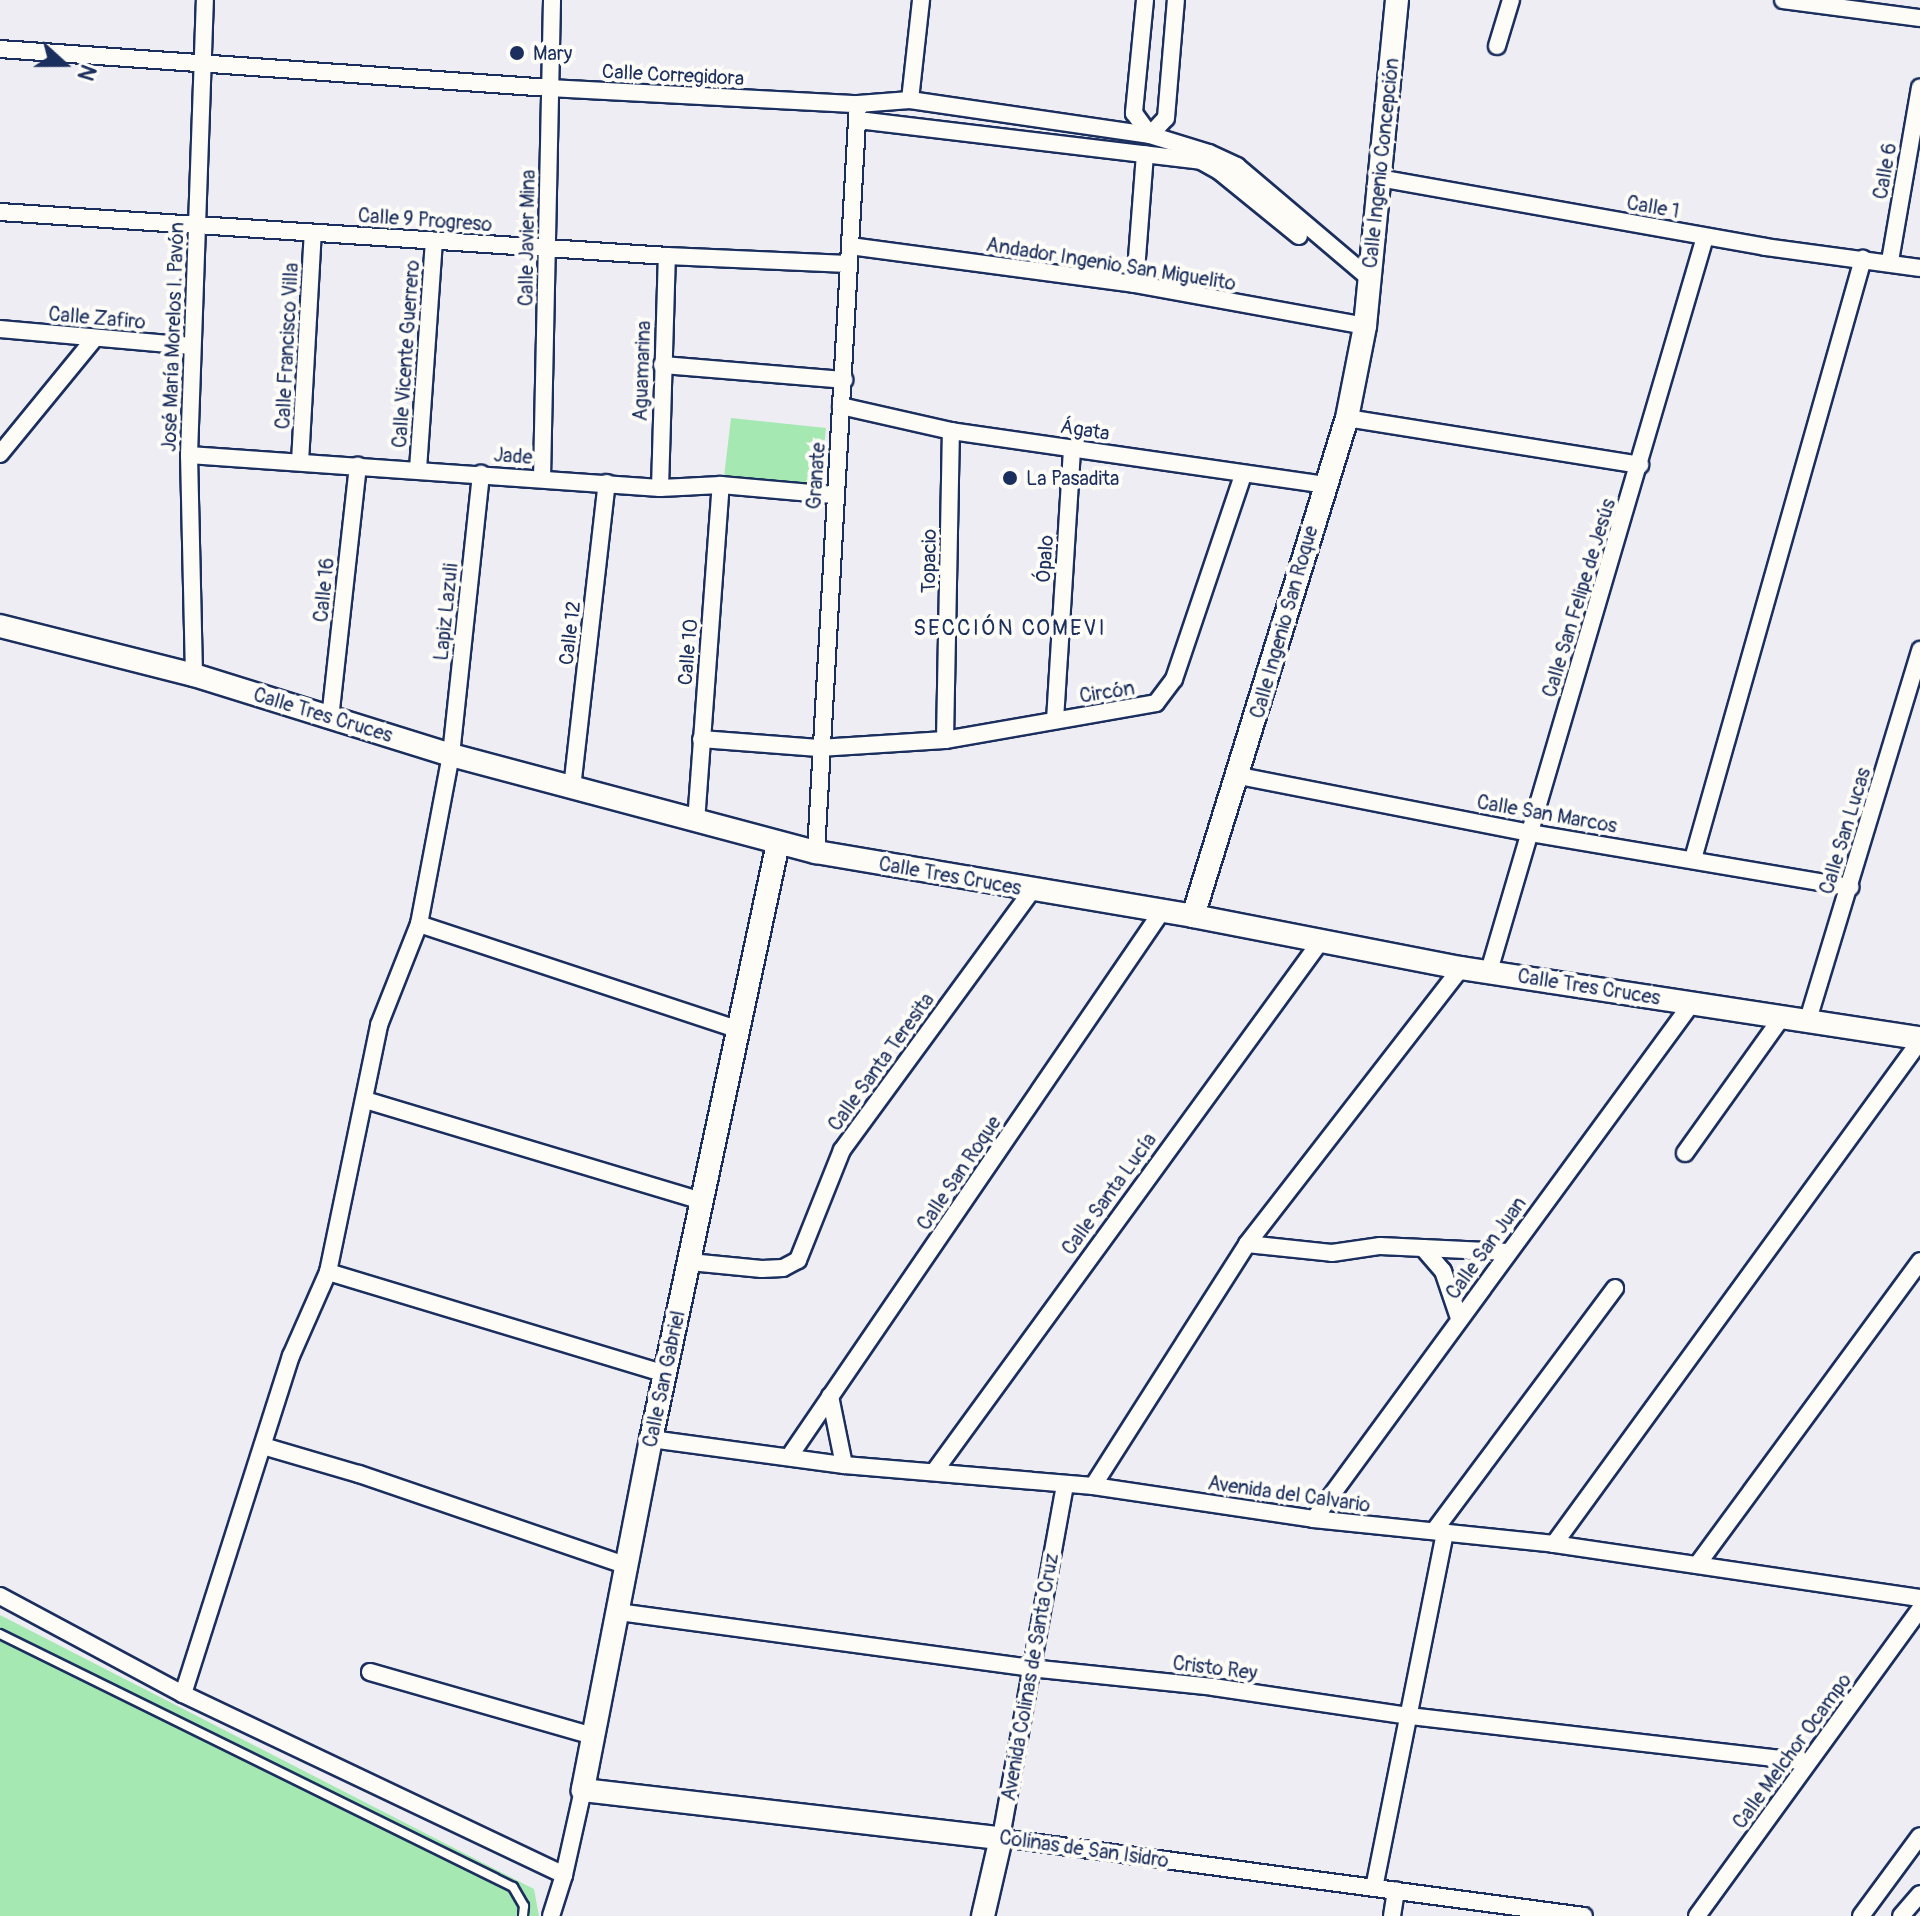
<!DOCTYPE html>
<html>
<head>
<meta charset="utf-8">
<style>
  body { margin:0 }
  #map { position:relative; width:1920px; height:1916px; overflow:hidden; background:#eeedf3; font-family:Pangolin,sans-serif }
  div>[style] { position:absolute }
  .green>* { inset:0; background:#a6e8b2 }
  .roads { filter:drop-shadow(2px 0 #1b2f5e) drop-shadow(-2px 0 #1b2f5e) drop-shadow(0 2px #1b2f5e) drop-shadow(0 -2px #1b2f5e) }
  .lane>* { height:8px; margin:-4px; padding:0 4px; transform-origin:4px; border-radius:4px; background:#fdfcf7 }
  .street>* { height:16px; margin:-8px; padding:0 8px; transform-origin:8px; border-radius:8px; background:#fdfcf7 }
  .secondary>* { height:22px; margin:-11px; padding:0 11px; transform-origin:11px; border-radius:11px; background:#fdfcf7 }
  .dots>* { width:22px; height:22px; translate:-50% -50%; box-sizing:border-box; border:4px solid #fdfcf7; border-radius:50% }
  span { translate:-50% -50%; white-space:nowrap; text-align:center; line-height:1.15; -webkit-text-stroke:8px #fdfcf7; paint-order:stroke }
  .poi-label { font-size:20px; color:#1b2f5e }
  .left { translate:0 -50%; text-align:left }
  .street-label { font-size:20px; color:#1b2f5e }
  .neighbourhood-label { font-size:22px; color:#1b2f5e; letter-spacing:2px }
  .north { position:absolute; left:24px; top:24px; width:80px; height:80px; -webkit-text-stroke:6px #fdfcf7; paint-order:stroke; rotate:111deg; font-size:22px; font-weight:700; line-height:32px; text-align:center; color:#1b2f5e }
  .north::after { content:''; display:block; margin:auto; width:28px; height:36px; background:#1b2f5e; clip-path:polygon(50% 0,100% 100%,50% 72%,0 100%) }
</style>
</head>
<body>
<div id="map">
  <div class="green">
    <div style="clip-path:polygon(731px 418px,826px 428px,820px 487px,724px 477px)"></div>
    <div style="clip-path:polygon(0 1615px,534px 1889px,539px 1916px,0 1916px)"></div>
  </div>
  <div class="roads">
    <div class="lane">
      <div style="left:0;top:1634px;width:572px;rotate:26.25deg"></div>
      <div style="left:513px;top:1887px;width:22px;rotate:60deg"></div>
      <div style="left:524px;top:1906px;width:10px;rotate:96deg"></div>
    </div>
    <div class="street">
      <div style="left:1145px;top:0;width:114px;rotate:95.6deg"></div>
      <div style="left:1134px;top:113px;width:27px;rotate:54deg"></div>
      <div style="left:1783px;top:0;width:138px;rotate:7.5deg"></div>
      <div style="left:1497px;top:46px;width:48px;rotate:-73.1deg"></div>
      <div style="left:0;top:49px;width:550px;rotate:4.06deg"></div>
      <div style="left:549px;top:88px;width:309px;rotate:3deg"></div>
      <div style="left:858px;top:104px;width:52px;rotate:-4.4deg"></div>
      <div style="left:910px;top:100px;width:243px;rotate:8.3deg"></div>
      <div style="left:1150px;top:135px;width:62px;rotate:17deg"></div>
      <div style="left:1209px;top:153px;width:31px;rotate:25deg"></div>
      <div style="left:1237px;top:166px;width:173px;rotate:40.3deg"></div>
      <div style="left:910px;top:100px;width:101px;rotate:-83.7deg"></div>
      <div style="left:858px;top:120px;width:345px;rotate:6.8deg"></div>
      <div style="left:1201px;top:161px;width:21px;rotate:29deg"></div>
      <div style="left:1219px;top:171px;width:103px;rotate:39.1deg"></div>
      <div style="left:1150px;top:135px;width:23px;rotate:-47deg"></div>
      <div style="left:1166px;top:118px;width:118px;rotate:-85.2deg"></div>
      <div style="left:1379px;top:178px;width:392px;rotate:10.1deg"></div>
      <div style="left:1765px;top:247px;width:156px;rotate:7.7deg"></div>
      <div style="left:0;top:212px;width:668px;rotate:3.77deg"></div>
      <div style="left:667px;top:256px;width:181px;rotate:2.5deg"></div>
      <div style="left:850px;top:246px;width:288px;rotate:7.6deg"></div>
      <div style="left:1135px;top:284px;width:234px;rotate:10.3deg"></div>
      <div style="left:1890px;top:261px;width:176px;rotate:-80.2deg"></div>
      <div style="left:1135px;top:284px;width:130px;rotate:-85.6deg"></div>
      <div style="left:0;top:329px;width:192px;rotate:5.1deg"></div>
      <div style="left:662px;top:365px;width:183px;rotate:4.7deg"></div>
      <div style="left:841px;top:406px;width:113px;rotate:12.8deg"></div>
      <div style="left:951px;top:431px;width:377px;rotate:8.2deg"></div>
      <div style="left:1347px;top:418px;width:297px;rotate:9.1deg"></div>
      <div style="left:0;top:454px;width:150px;rotate:-50.7deg"></div>
      <div style="left:189px;top:455px;width:472px;rotate:4deg"></div>
      <div style="left:660px;top:488px;width:61px;rotate:-2.8deg"></div>
      <div style="left:721px;top:485px;width:113px;rotate:5.1deg"></div>
      <div style="left:300px;top:462px;width:229px;rotate:-86.8deg"></div>
      <div style="left:418px;top:469px;width:229px;rotate:-86deg"></div>
      <div style="left:542px;top:478px;width:478px;rotate:-88.8deg"></div>
      <div style="left:660px;top:488px;width:232px;rotate:-88.3deg"></div>
      <div style="left:194px;top:675px;width:220px;rotate:-91.3deg"></div>
      <div style="left:189px;top:455px;width:455px;rotate:-88deg"></div>
      <div style="left:330px;top:719px;width:255px;rotate:-83.7deg"></div>
      <div style="left:1055px;top:720px;width:272px;rotate:-86.4deg"></div>
      <div style="left:701px;top:739px;width:118px;rotate:4.4deg"></div>
      <div style="left:819px;top:748px;width:126px;rotate:-3.6deg"></div>
      <div style="left:945px;top:740px;width:214px;rotate:-9.9deg"></div>
      <div style="left:1156px;top:703px;width:30px;rotate:-53deg"></div>
      <div style="left:1174px;top:679px;width:215px;rotate:-71.3deg"></div>
      <div style="left:945px;top:740px;width:309px;rotate:-88.9deg"></div>
      <div style="left:1239px;top:776px;width:297px;rotate:11.1deg"></div>
      <div style="left:1530px;top:833px;width:325px;rotate:9.6deg"></div>
      <div style="left:572px;top:788px;width:307px;rotate:-83.5deg"></div>
      <div style="left:696px;top:822px;width:338px;rotate:-85.8deg"></div>
      <div style="left:816px;top:852px;width:749px;rotate:-86.79deg"></div>
      <div style="left:1693px;top:859px;width:624px;rotate:-74.18deg"></div>
      <div style="left:419px;top:924px;width:334px;rotate:18.3deg"></div>
      <div style="left:1489px;top:971px;width:765px;rotate:-73.6deg"></div>
      <div style="left:1807px;top:1023px;width:390px;rotate:-73.1deg"></div>
      <div style="left:365px;top:1100px;width:351px;rotate:16.7deg"></div>
      <div style="left:1685px;top:1153px;width:163px;rotate:-54.5deg"></div>
      <div style="left:1247px;top:1244px;width:85px;rotate:6deg"></div>
      <div style="left:1332px;top:1253px;width:49px;rotate:-8.3deg"></div>
      <div style="left:1380px;top:1246px;width:43px;rotate:2.7deg"></div>
      <div style="left:1423px;top:1248px;width:30px;rotate:49deg"></div>
      <div style="left:1443px;top:1271px;width:50px;rotate:71.2deg"></div>
      <div style="left:1423px;top:1248px;width:85px;rotate:2.7deg"></div>
      <div style="left:690px;top:1262px;width:72px;rotate:5.6deg"></div>
      <div style="left:762px;top:1269px;width:21px;rotate:-3deg"></div>
      <div style="left:783px;top:1268px;width:17px;rotate:-28deg"></div>
      <div style="left:798px;top:1260px;width:118px;rotate:-68.2deg"></div>
      <div style="left:842px;top:1150px;width:322px;rotate:-53.8deg"></div>
      <div style="left:328px;top:1272px;width:352px;rotate:16.8deg"></div>
      <div style="left:830px;top:1396px;width:70px;rotate:78.5deg"></div>
      <div style="left:651px;top:1439px;width:195px;rotate:7.7deg"></div>
      <div style="left:844px;top:1465px;width:250px;rotate:4.8deg"></div>
      <div style="left:1093px;top:1486px;width:223px;rotate:8.5deg"></div>
      <div style="left:1314px;top:1519px;width:241px;rotate:5.9deg"></div>
      <div style="left:1554px;top:1544px;width:370px;rotate:8.4deg"></div>
      <div style="left:263px;top:1446px;width:100px;rotate:16.3deg"></div>
      <div style="left:359px;top:1474px;width:284px;rotate:18.9deg"></div>
      <div style="left:789px;top:1457px;width:661px;rotate:-55.66deg"></div>
      <div style="left:934px;top:1472px;width:656px;rotate:-53.93deg"></div>
      <div style="left:1065px;top:1485px;width:359px;rotate:100.3deg"></div>
      <div style="left:1001px;top:1838px;width:588px;rotate:7.62deg"></div>
      <div style="left:1093px;top:1486px;width:287px;rotate:-57.5deg"></div>
      <div style="left:1247px;top:1244px;width:349px;rotate:-52.2deg"></div>
      <div style="left:1314px;top:1519px;width:640px;rotate:-53.78deg"></div>
      <div style="left:1434px;top:1531px;width:303px;rotate:-53.3deg"></div>
      <div style="left:1554px;top:1544px;width:622px;rotate:-53.96deg"></div>
      <div style="left:1697px;top:1565px;width:377px;rotate:-53.7deg"></div>
      <div style="left:0;top:1596px;width:208px;rotate:28.2deg"></div>
      <div style="left:183px;top:1694px;width:422px;rotate:25.4deg"></div>
      <div style="left:618px;top:1612px;width:416px;rotate:7.7deg"></div>
      <div style="left:1030px;top:1668px;width:184px;rotate:5.9deg"></div>
      <div style="left:1213px;top:1687px;width:199px;rotate:8.4deg"></div>
      <div style="left:1410px;top:1716px;width:400px;rotate:6.6deg"></div>
      <div style="left:370px;top:1672px;width:232px;rotate:16deg"></div>
      <div style="left:183px;top:1694px;width:355px;rotate:-72.3deg"></div>
      <div style="left:291px;top:1356px;width:92px;rotate:-66.2deg"></div>
      <div style="left:328px;top:1272px;width:252px;rotate:-78.3deg"></div>
      <div style="left:379px;top:1025px;width:109px;rotate:-68.4deg"></div>
      <div style="left:419px;top:924px;width:172px;rotate:-79.3deg"></div>
      <div style="left:451px;top:755px;width:283px;rotate:-83.9deg"></div>
      <div style="left:1374px;top:1888px;width:362px;rotate:-78.7deg"></div>
      <div style="left:551px;top:1916px;width:43px;rotate:-72.4deg"></div>
      <div style="left:564px;top:1875px;width:87px;rotate:-77.4deg"></div>
      <div style="left:1392px;top:1916px;width:26px;rotate:-81deg"></div>
      <div style="left:1697px;top:1916px;width:379px;rotate:-54deg"></div>
      <div style="left:1861px;top:1916px;width:99px;rotate:-53.6deg"></div>
      <div style="left:1901px;top:1916px;width:29px;rotate:-49deg"></div>
    </div>
    <div class="secondary">
      <div style="left:0;top:626px;width:200px;rotate:14.2deg"></div>
      <div style="left:194px;top:675px;width:269px;rotate:17.3deg"></div>
      <div style="left:451px;top:755px;width:378px;rotate:14.9deg"></div>
      <div style="left:816px;top:852px;width:382px;rotate:9.6deg"></div>
      <div style="left:1193px;top:916px;width:273px;rotate:11deg"></div>
      <div style="left:1461px;top:968px;width:464px;rotate:8.7deg"></div>
      <div style="left:778px;top:843px;width:609px;rotate:102.03deg"></div>
      <div style="left:651px;top:1439px;width:358px;rotate:101deg"></div>
      <div style="left:583px;top:1790px;width:421px;rotate:6.6deg"></div>
      <div style="left:1001px;top:1838px;width:80px;rotate:103deg"></div>
      <div style="left:1193px;top:916px;width:521px;rotate:-72.82deg"></div>
      <div style="left:1347px;top:418px;width:94px;rotate:-78.9deg"></div>
      <div style="left:1365px;top:326px;width:328px;rotate:-84.4deg"></div>
    </div>
  </div>
  <div class="dots">
    <div style="left:517px;top:53px;background:#1b2f5e"></div>
    <div style="left:1010px;top:478px;background:#1b2f5e"></div>
  </div>
  <div class="poi-label">
    <span class="left" style="left:533px;top:53px">Mary</span>
    <span class="left" style="left:1026px;top:478px">La Pasadita</span>
  </div>
  <div class="street-label">
    <span style="left:673px;top:75px;rotate:3deg">Calle Corregidora</span>
    <span style="left:1381px;top:163px;rotate:-84deg">Calle Ingenio Concepción</span>
    <span style="left:1885px;top:171px;rotate:-80deg">Calle 6</span>
    <span style="left:1653px;top:207px;rotate:10deg">Calle 1</span>
    <span style="left:425px;top:220px;rotate:4deg">Calle 9 Progreso</span>
    <span style="left:527px;top:238px;rotate:-89deg">Calle Javier Mina</span>
    <span style="left:1111px;top:264px;rotate:9deg">Andador Ingenio San Miguelito</span>
    <span style="left:97px;top:318px;rotate:5deg">Calle Zafiro</span>
    <span style="left:173px;top:337px;rotate:-88deg">José María Morelos I. Pavón</span>
    <span style="left:287px;top:346px;rotate:-87deg">Calle Francisco Villa</span>
    <span style="left:406px;top:354px;rotate:-86deg">Calle Vicente Guerrero</span>
    <span style="left:642px;top:371px;rotate:-88deg">Aguamarina</span>
    <span style="left:1085px;top:430px;rotate:9deg">Ágata</span>
    <span style="left:513px;top:456px;rotate:4deg">Jade</span>
    <span style="left:816px;top:476px;rotate:-86deg">Granate</span>
    <span style="left:1045px;top:559px;rotate:-86deg">Ópalo</span>
    <span style="left:929px;top:561px;rotate:-89deg">Topacio</span>
    <span style="left:324px;top:590px;rotate:-84deg">Calle 16</span>
    <span style="left:1579px;top:598px;rotate:-73deg">Calle San Felipe de Jesús</span>
    <span style="left:446px;top:612px;rotate:-84deg">Lapiz Lazuli</span>
    <span style="left:1284px;top:622px;rotate:-74deg">Calle Ingenio San Roque</span>
    <span style="left:570px;top:633px;rotate:-83deg">Calle 12</span>
    <span style="left:688px;top:652px;rotate:-85deg">Calle 10</span>
    <span style="left:1107px;top:692px;rotate:-9deg">Circón</span>
    <span style="left:323px;top:715px;rotate:17deg">Calle Tres Cruces</span>
    <span style="left:1547px;top:814px;rotate:10deg">Calle San Marcos</span>
    <span style="left:1845px;top:831px;rotate:-73deg">Calle San Lucas</span>
    <span style="left:950px;top:876px;rotate:10deg">Calle Tres Cruces</span>
    <span style="left:1589px;top:987px;rotate:9deg">Calle Tres Cruces</span>
    <span style="left:881px;top:1062px;rotate:-54deg">Calle Santa Teresita</span>
    <span style="left:959px;top:1173px;rotate:-56deg">Calle San Roque</span>
    <span style="left:1109px;top:1194px;rotate:-54deg">Calle Santa Lucía</span>
    <span style="left:1486px;top:1248px;rotate:-54deg">Calle San Juan</span>
    <span style="left:664px;top:1379px;rotate:-78deg">Calle San Gabriel</span>
    <span style="left:1289px;top:1494px;rotate:8deg">Avenida del Calvario</span>
    <span style="left:1215px;top:1668px;rotate:7deg">Cristo Rey</span>
    <span style="left:1030px;top:1677px;rotate:-80deg">Avenida Colinas de Santa Cruz</span>
    <span style="left:1792px;top:1751px;rotate:-54deg">Calle Melchor Ocampo</span>
    <span style="left:1084px;top:1849px;rotate:8deg">Colinas de San Isidro</span>
  </div>
  <div class="neighbourhood-label">
    <span style="left:1010px;top:629px">SECCIÓN COMEVI</span>
  </div>
  <div class="north">N</div>
</div>
</body>
</html>
